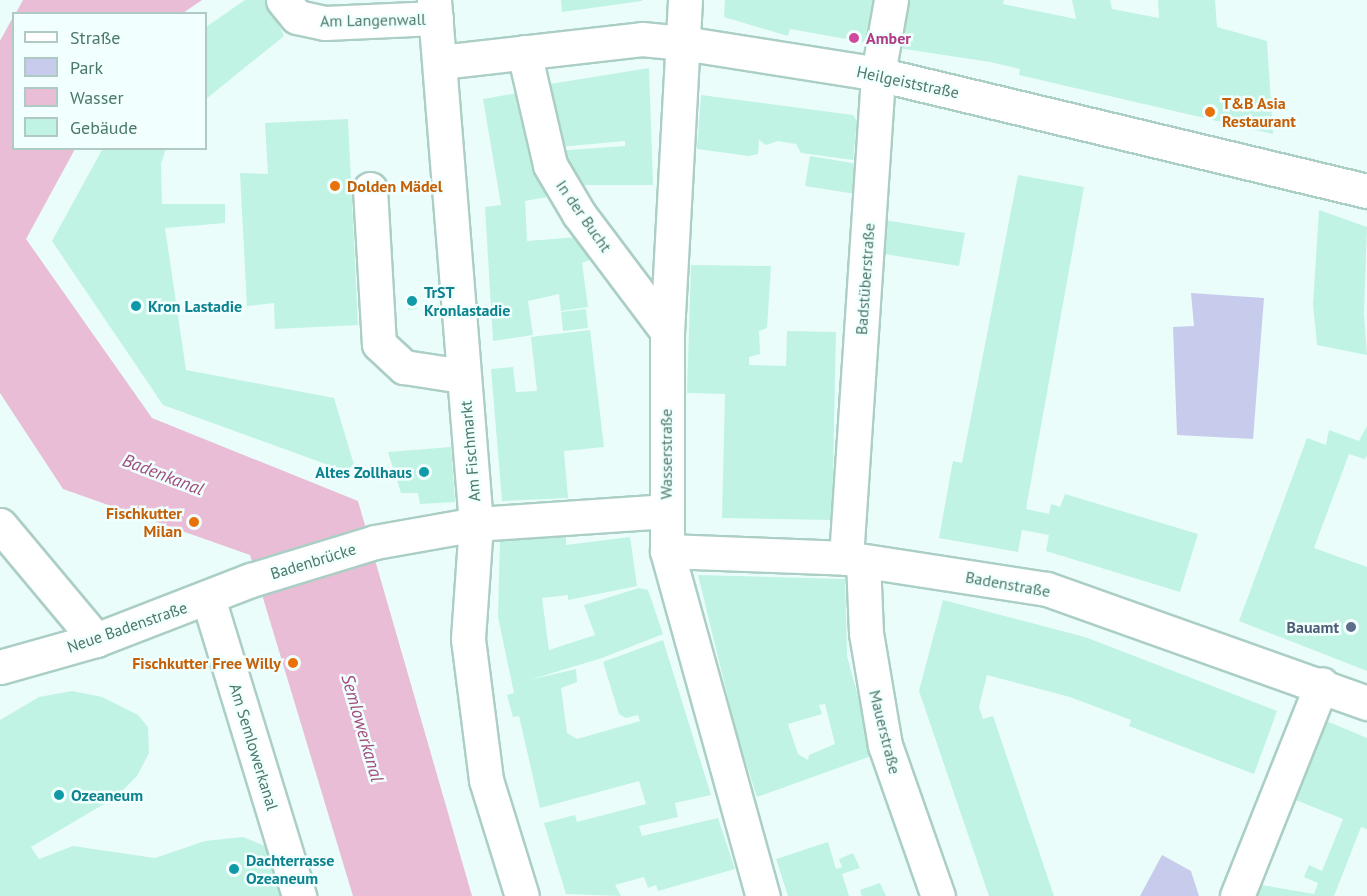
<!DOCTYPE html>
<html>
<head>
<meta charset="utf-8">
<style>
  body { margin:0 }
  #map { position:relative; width:1367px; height:896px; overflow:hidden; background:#eafdfb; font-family:"PT Sans",sans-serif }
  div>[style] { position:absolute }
  .green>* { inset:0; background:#c7cbec }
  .water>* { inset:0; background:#e8bdd5 }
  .building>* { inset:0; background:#c0f3e4 }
  .roads { filter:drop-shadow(2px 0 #abcec5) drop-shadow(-2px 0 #abcec5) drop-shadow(0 2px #abcec5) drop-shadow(0 -2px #abcec5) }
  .minor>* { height:33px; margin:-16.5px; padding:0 16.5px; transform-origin:16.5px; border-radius:16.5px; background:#fff }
  .dots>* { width:16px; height:16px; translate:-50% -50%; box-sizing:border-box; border:3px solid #f1fffe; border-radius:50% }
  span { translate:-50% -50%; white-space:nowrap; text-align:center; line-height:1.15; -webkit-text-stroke:5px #f1fffe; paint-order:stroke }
  .street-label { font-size:16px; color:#4b796a }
  .hotel-label { font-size:16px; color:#b23c85; font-weight:700 }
  .left { translate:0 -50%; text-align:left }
  .food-label { font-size:16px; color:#c56008; font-weight:700 }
  .right { translate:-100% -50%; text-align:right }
  .culture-label { font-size:16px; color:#0d838f; font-weight:700 }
  .service-label { font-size:16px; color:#4e5e75; font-weight:700 }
  .water-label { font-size:18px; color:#a34d7b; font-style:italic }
  .legend { position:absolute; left:12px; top:12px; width:195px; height:138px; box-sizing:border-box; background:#f1fffe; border:2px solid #afc9c3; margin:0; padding:8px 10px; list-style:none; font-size:18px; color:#4b796a }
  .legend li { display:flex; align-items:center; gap:12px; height:30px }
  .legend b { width:30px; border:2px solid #afc9c3 }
</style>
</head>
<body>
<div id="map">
  <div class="green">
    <div style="clip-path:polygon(1191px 293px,1264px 298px,1253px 439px,1177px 435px,1173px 327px,1194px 326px)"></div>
    <div style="clip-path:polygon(1162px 855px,1191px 871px,1199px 896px,1140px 896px)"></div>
  </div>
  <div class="water">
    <div style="clip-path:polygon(23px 0,202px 0,183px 13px,16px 13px)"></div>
    <div style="clip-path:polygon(13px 17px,14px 148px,75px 149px,26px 239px,152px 418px,358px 501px,472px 896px,353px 896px,250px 555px,63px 489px,0 393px,0 41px)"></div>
  </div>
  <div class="building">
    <div style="clip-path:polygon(245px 0,267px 0,284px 36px,206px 99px,206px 27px)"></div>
    <div style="clip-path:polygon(561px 0,642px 0,642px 1px,562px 12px)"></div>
    <div style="clip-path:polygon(725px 0,876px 0,869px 38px,863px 42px,790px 29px,788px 36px,724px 17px)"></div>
    <div style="clip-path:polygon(906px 0,1004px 0,1003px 4px,1076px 19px,1072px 0,1110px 0,1112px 9px,1159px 18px,1158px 0,1215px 0,1217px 27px,1267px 41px,1273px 134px,1019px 75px,1020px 69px,990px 62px,898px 48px)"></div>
    <div style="clip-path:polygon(649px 68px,653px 185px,574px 185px,555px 151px,625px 146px,625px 141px,559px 147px,558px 115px,548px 116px,544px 85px)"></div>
    <div style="clip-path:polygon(523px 92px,547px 197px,525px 201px,527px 241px,578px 237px,595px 258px,582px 263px,588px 307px,561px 311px,559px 294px,528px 301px,533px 335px,493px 341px,485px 207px,501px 205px,483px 99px)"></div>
    <div style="clip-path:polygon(701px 95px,853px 115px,857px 121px,853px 160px,801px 153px,796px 144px,778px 141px,766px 145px,759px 140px,758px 154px,749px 156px,697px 149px)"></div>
    <div style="clip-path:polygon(348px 119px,358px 325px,275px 329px,274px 303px,247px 306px,240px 173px,268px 174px,265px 123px)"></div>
    <div style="clip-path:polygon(103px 148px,166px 148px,161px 164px,162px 204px,225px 204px,225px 223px,165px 228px,186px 370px,334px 398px,354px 465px,345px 471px,163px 405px,52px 241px)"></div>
    <div style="clip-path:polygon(810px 156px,858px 164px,856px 194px,805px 186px)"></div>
    <div style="clip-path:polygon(1018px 175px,1084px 187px,1026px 509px,1049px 514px,1051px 504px,1060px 507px,1065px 494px,1198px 534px,1180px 592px,1046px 551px,1049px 535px,1022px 530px,1018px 552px,939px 538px,953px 461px,962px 463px)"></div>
    <div style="clip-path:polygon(1319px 210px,1367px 227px,1364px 313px,1367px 355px,1317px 345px,1313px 304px)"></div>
    <div style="clip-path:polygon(884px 220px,965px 233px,959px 266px,878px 253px)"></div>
    <div style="clip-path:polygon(691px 265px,771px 266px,767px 328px,759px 331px,760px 354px,749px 357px,749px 365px,786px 366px,787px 331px,836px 332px,832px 520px,722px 518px,725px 394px,687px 393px)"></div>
    <div style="clip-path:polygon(416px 293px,417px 309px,408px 310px,407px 294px)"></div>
    <div style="clip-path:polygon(586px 309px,588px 328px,563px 331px,561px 312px)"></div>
    <div style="clip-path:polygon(590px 330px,604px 447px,564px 451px,568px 498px,502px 501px,491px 369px,513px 367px,516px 392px,537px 391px,531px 337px)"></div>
    <div style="clip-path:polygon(1367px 426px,1367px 456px,1364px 459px,1349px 454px,1314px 548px,1367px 567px,1367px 671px,1239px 621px,1307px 438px,1326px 445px,1329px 430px,1359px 441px)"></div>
    <div style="clip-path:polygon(451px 447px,455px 502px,420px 504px,418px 493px,401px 493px,388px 452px)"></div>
    <div style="clip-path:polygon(566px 537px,566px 545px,630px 537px,637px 586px,568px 600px,568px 595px,542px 598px,549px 650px,595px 635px,584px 605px,639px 588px,648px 590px,663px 634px,602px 658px,529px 680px,576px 669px,577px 682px,561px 688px,567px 733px,577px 739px,640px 721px,638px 715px,626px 718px,619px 714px,603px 662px,663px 640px,711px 795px,675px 803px,678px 817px,639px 826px,642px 836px,718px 818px,735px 869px,658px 891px,656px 885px,648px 888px,644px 877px,615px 885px,621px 896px,566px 894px,544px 823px,575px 815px,577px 822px,646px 804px,639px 781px,540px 808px,519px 716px,513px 717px,507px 695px,514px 693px,498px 617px,500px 539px)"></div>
    <div style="clip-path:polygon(evenodd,698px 575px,845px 579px,847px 656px,874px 755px,757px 797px,737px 735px,698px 575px,825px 704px,835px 744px,809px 755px,808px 760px,798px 754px,788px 724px,822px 714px,819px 705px,825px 704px)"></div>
    <div style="clip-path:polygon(943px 600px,1085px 637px,1277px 711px,1254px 774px,1129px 726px,1131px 720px,1070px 697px,987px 675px,979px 707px,983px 719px,993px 716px,1054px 896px,989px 896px,919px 691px)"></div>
    <div style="clip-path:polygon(72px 691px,102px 697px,138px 715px,148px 727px,149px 753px,137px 776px,116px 797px,31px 847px,39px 859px,73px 846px,155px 858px,205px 841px,243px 837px,265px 846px,279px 861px,295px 896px,0 896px,0 720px,39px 697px)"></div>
    <div style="clip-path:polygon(1324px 720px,1367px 738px,1367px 829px,1361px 827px,1334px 896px,1241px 896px,1244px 882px,1314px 894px,1318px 883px,1304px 877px,1309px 865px,1322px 871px,1343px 819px,1291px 798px)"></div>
    <div style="clip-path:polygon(828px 842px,836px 869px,842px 867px,839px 859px,853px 853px,860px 868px,842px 874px,849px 896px,788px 896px,776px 859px)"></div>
    <div style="clip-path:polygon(880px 883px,886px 896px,862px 896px,860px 890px)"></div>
  </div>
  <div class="roads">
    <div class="minor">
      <div style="left:283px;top:0;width:22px;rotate:51deg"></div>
      <div style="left:297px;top:17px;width:29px;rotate:12deg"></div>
      <div style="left:325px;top:23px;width:111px;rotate:-2.6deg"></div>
      <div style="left:434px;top:0;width:526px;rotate:85.42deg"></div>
      <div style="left:476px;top:524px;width:115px;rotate:94deg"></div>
      <div style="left:468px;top:639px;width:142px;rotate:82.7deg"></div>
      <div style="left:486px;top:780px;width:121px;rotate:72.8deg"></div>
      <div style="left:685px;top:0;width:331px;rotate:93.1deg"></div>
      <div style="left:667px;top:331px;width:220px;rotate:90deg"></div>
      <div style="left:667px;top:551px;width:358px;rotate:74.5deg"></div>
      <div style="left:524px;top:52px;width:116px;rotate:77deg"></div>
      <div style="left:550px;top:165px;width:57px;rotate:59.4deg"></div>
      <div style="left:579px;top:214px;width:146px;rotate:53.1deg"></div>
      <div style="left:441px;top:62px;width:202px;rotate:-6.5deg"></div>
      <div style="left:642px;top:39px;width:41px;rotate:5.6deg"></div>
      <div style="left:683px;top:43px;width:197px;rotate:9deg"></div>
      <div style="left:878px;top:74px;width:503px;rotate:13.46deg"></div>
      <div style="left:370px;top:189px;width:155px;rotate:86.7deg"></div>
      <div style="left:379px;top:344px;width:34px;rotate:43deg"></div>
      <div style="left:404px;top:367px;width:60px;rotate:8.7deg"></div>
      <div style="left:0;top:525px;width:150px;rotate:50.1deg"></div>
      <div style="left:667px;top:551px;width:179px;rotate:2.2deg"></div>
      <div style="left:846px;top:558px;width:203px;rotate:8.8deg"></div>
      <div style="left:1047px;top:589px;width:340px;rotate:19.6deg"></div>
      <div style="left:846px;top:558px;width:485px;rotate:-86.2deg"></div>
      <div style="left:878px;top:74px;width:75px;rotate:-80deg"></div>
      <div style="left:863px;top:561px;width:72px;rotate:87.6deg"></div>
      <div style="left:866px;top:633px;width:114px;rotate:80.4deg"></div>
      <div style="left:885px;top:745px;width:160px;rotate:70.7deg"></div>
      <div style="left:208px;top:598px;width:312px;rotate:73deg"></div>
      <div style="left:0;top:667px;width:100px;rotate:-15.7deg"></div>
      <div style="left:96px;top:640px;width:166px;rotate:-21.2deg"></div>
      <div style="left:251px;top:580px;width:130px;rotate:-17deg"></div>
      <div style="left:375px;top:542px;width:103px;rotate:-10.1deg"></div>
      <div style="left:476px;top:524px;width:190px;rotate:-3.9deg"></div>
      <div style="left:1237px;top:896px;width:228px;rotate:-68.2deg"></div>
    </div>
  </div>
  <div class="dots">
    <div style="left:854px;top:38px;background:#d1479c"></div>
    <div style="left:1210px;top:112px;background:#e8710a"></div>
    <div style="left:335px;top:186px;background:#e8710a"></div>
    <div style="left:412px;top:301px;background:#0f9aa8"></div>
    <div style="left:136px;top:306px;background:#0f9aa8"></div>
    <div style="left:424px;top:472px;background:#0f9aa8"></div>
    <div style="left:194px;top:522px;background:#e8710a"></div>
    <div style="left:1351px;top:627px;background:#5c6f8a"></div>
    <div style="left:293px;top:663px;background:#e8710a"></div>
    <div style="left:59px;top:795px;background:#0f9aa8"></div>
    <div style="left:234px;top:869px;background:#0f9aa8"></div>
  </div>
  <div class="street-label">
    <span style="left:373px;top:20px;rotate:-1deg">Am Langenwall</span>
    <span style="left:908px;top:82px;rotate:12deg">Heilgeiststraße</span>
    <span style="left:584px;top:216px;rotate:55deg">In der Bucht</span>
    <span style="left:865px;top:279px;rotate:-86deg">Badstüberstraße</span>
    <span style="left:470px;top:451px;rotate:-95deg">Am Fischmarkt</span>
    <span style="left:666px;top:454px;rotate:-90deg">Wasserstraße</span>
    <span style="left:313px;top:561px;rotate:-17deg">Badenbrücke</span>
    <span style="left:1008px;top:584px;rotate:10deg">Badenstraße</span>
    <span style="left:127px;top:627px;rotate:-19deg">Neue Badenstraße</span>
    <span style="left:885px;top:732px;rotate:76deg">Mauerstraße</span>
    <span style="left:254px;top:747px;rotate:73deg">Am Semlowerkanal</span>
  </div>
  <div class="hotel-label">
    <span class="left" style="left:866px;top:38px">Amber</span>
  </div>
  <div class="food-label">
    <span class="left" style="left:1222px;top:112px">T&amp;B Asia<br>Restaurant</span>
    <span class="left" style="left:347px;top:186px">Dolden Mädel</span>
    <span class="right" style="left:182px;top:522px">Fischkutter<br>Milan</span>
    <span class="right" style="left:281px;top:663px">Fischkutter Free Willy</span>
  </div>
  <div class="culture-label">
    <span class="left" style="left:424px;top:301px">TrST<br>Kronlastadie</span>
    <span class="left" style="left:148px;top:306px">Kron Lastadie</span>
    <span class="right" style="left:412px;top:472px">Altes Zollhaus</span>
    <span class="left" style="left:71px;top:795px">Ozeaneum</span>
    <span class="left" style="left:246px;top:869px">Dachterrasse<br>Ozeaneum</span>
  </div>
  <div class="service-label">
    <span class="right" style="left:1339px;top:627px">Bauamt</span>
  </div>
  <div class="water-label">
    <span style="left:163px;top:475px;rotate:21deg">Badenkanal</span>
    <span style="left:362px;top:728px;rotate:74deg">Semlowerkanal</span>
  </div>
  <ul class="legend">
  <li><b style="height:8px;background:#fff"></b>Straße</li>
  <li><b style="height:16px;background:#c7cbec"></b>Park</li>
  <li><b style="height:16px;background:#e8bdd5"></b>Wasser</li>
  <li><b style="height:16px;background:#c0f3e4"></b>Gebäude</li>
  </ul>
</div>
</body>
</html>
